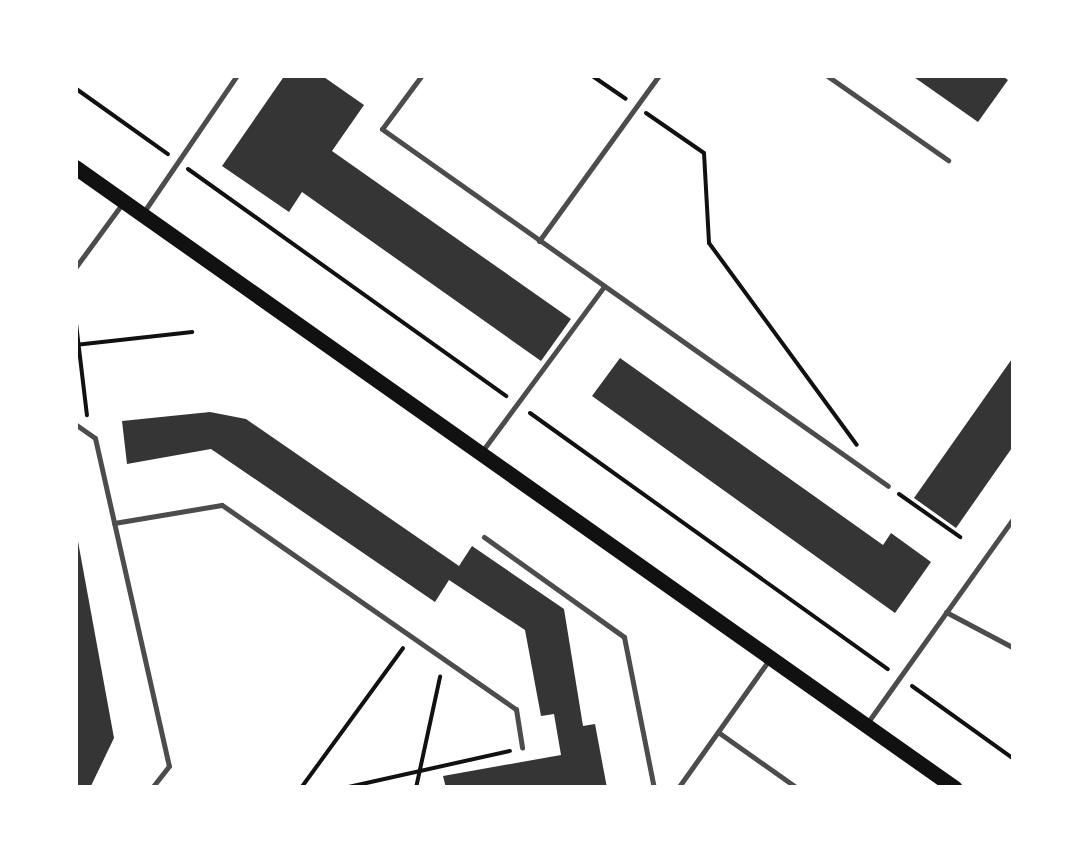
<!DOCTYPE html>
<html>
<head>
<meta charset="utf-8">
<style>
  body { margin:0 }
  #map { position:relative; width:1089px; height:863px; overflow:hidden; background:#fff; font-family:Georgia,serif }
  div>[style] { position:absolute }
  .building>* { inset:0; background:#353535 }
  .path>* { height:4px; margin:-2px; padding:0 2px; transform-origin:2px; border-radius:2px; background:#111 }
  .service>* { height:5px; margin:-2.5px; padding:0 2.5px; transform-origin:2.5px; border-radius:2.5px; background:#4c4c4c }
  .secondary>* { height:15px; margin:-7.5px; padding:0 7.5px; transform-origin:7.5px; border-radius:7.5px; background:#111 }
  span { translate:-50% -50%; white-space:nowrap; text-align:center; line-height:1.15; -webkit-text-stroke:9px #fff; paint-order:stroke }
  .frame { position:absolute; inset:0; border:78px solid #fff; pointer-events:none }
</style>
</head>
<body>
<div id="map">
  <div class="building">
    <div style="clip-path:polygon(285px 75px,321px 75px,364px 105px,332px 151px,571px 319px,541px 361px,302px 192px,289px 212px,222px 166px)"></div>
    <div style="clip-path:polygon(911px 75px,1001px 75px,1008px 80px,978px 122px)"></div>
    <div style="clip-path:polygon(1014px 356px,1014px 445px,956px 528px,914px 498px)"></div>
    <div style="clip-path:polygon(620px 358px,883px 545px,891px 533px,931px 562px,895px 613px,592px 396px)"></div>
    <div style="clip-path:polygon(210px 412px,246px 419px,459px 566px,472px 546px,564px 609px,583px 726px,595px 724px,607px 788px,446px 788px,443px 776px,561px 755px,554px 714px,541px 716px,525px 630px,449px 580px,435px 602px,211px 449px,127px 464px,122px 421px)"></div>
    <div style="clip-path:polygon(75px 525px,114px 738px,90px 788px,75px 788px)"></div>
  </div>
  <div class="path">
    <div style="left:591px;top:75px;width:42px;rotate:34.4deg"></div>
    <div style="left:75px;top:88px;width:114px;rotate:35.4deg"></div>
    <div style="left:646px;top:113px;width:70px;rotate:34.6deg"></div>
    <div style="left:704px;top:153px;width:90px;rotate:86.8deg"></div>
    <div style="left:709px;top:243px;width:250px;rotate:53.8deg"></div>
    <div style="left:188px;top:169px;width:391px;rotate:35.5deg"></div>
    <div style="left:75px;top:315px;width:101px;rotate:83.2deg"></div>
    <div style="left:75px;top:345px;width:118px;rotate:-6.3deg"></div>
    <div style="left:530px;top:413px;width:440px;rotate:35.6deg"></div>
    <div style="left:899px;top:494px;width:75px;rotate:35.2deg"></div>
    <div style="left:912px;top:686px;width:125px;rotate:35.6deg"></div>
    <div style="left:301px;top:788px;width:173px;rotate:-53.9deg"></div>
    <div style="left:344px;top:788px;width:170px;rotate:-12.6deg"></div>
    <div style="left:416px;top:788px;width:114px;rotate:-77.8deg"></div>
  </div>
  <div class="service">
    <div style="left:422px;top:75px;width:67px;rotate:126.5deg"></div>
    <div style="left:382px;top:129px;width:619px;rotate:35.2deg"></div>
    <div style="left:826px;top:75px;width:149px;rotate:34.9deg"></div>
    <div style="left:143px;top:213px;width:167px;rotate:-55.7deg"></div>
    <div style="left:539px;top:241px;width:205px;rotate:-54.1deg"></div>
    <div style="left:75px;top:268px;width:79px;rotate:-53.7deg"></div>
    <div style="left:75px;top:424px;width:24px;rotate:35deg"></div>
    <div style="left:95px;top:438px;width:336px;rotate:77.3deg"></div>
    <div style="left:169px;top:766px;width:28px;rotate:128deg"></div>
    <div style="left:483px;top:450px;width:202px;rotate:-53.5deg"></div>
    <div style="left:114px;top:523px;width:109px;rotate:-9.5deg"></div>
    <div style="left:222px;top:505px;width:358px;rotate:34.8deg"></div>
    <div style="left:516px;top:709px;width:39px;rotate:81deg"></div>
    <div style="left:484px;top:537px;width:172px;rotate:35.5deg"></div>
    <div style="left:624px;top:637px;width:154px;rotate:78.8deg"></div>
    <div style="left:946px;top:612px;width:77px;rotate:27.9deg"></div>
    <div style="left:868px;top:722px;width:252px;rotate:-54.5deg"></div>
    <div style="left:718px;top:732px;width:97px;rotate:35.3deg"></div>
    <div style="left:678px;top:788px;width:157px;rotate:-54.6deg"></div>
  </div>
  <div class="secondary">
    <div style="left:75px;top:167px;width:1077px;rotate:35.21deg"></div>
  </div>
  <div class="frame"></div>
</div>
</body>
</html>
